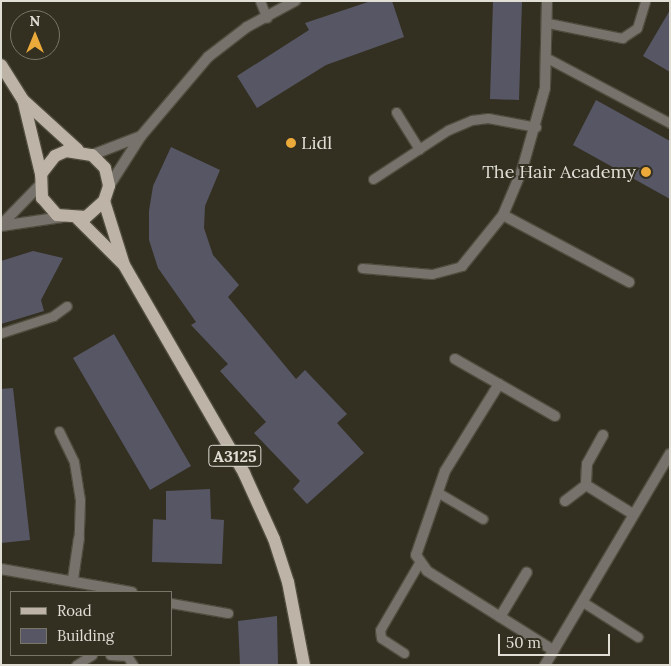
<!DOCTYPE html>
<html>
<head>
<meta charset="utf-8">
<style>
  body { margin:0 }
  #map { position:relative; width:671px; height:666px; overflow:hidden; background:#333021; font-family:Lora,serif }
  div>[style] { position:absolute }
  .building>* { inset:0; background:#575665 }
  .roads { filter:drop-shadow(1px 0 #4f4c3e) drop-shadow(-1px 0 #4f4c3e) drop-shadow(0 1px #4f4c3e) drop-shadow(0 -1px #4f4c3e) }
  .lane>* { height:9px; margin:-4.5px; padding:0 4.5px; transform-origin:4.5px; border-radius:4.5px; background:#77726b }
  .street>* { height:10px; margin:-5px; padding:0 5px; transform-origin:5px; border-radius:5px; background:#77726b }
  .primary>* { height:12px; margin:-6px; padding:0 6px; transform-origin:6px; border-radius:6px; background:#bdb3a6 }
  .dots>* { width:14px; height:14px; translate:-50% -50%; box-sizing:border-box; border:2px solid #333021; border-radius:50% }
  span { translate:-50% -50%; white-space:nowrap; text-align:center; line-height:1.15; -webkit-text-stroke:4px #333021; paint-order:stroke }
  .shield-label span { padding:1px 4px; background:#333021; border:1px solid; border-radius:4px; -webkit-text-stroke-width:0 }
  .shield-label { font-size:16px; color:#e0ded5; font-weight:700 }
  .poi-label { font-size:18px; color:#e0ded5 }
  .left { translate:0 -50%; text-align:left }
  .right { translate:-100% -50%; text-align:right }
  .frame { position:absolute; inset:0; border:2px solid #e0ded5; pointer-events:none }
  .legend { position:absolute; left:10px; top:591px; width:162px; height:65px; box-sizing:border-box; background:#333021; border:1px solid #787669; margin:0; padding:6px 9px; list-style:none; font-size:15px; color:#e0ded5 }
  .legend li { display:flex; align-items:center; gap:10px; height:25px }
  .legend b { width:25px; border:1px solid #787669 }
  .north { position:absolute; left:10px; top:10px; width:50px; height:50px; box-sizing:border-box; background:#333021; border:1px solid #787669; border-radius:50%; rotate:0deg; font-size:14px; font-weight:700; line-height:20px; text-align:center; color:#e0ded5 }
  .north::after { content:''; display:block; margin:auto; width:18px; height:22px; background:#ebaa39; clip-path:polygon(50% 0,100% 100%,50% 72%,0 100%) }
  .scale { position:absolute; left:498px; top:634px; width:112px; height:22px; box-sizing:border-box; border:2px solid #e0ded5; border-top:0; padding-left:6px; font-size:15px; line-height:18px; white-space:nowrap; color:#e0ded5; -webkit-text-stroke:4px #333021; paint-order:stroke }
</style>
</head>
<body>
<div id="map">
  <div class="building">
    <div style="clip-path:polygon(371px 1px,392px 1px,404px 37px,326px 65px,257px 108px,237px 76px,309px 30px,305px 23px)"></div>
    <div style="clip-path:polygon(493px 1px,522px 1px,519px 100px,490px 99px)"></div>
    <div style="clip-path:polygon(670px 10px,670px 72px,643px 56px)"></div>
    <div style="clip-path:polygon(596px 100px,670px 141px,670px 199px,573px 145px)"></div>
    <div style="clip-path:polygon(171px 147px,220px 170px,205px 206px,204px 228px,213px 255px,239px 285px,228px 297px,296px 379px,305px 370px,347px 414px,337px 423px,364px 453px,307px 504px,293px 489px,300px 481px,254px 433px,266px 422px,220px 371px,228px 364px,191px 325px,196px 322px,158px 268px,149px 240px,149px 211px,153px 186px)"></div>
    <div style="clip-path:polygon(33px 251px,63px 258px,41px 300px,44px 311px,1px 324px,1px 261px)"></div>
    <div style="clip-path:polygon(114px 334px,191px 466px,150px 490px,73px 358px)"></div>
    <div style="clip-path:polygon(13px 388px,30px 540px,1px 543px,1px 389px)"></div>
    <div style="clip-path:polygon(210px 489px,211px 519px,224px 520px,222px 564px,152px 562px,153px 519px,166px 520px,166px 491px)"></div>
    <div style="clip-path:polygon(277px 616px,278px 665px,240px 665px,238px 621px)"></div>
  </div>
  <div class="roads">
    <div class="lane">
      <div style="left:260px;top:1px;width:18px;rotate:68deg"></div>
      <div style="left:548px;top:23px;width:76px;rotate:11.5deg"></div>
      <div style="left:622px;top:38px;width:18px;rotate:-34deg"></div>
      <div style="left:637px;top:28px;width:28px;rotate:-73deg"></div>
      <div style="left:547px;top:58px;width:139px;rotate:27.9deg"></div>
      <div style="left:396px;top:112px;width:44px;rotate:58.1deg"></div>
      <div style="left:373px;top:179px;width:90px;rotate:-33.2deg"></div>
      <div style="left:448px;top:130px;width:26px;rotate:-23deg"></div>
      <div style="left:472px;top:120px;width:16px;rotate:-7deg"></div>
      <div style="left:488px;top:118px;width:49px;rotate:10.6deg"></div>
      <div style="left:362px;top:268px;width:70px;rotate:4.9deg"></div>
      <div style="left:432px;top:274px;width:31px;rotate:-15deg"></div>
      <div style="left:1px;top:333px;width:55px;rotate:-18.1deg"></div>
      <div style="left:53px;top:316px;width:17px;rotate:-36deg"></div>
      <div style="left:59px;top:431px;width:34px;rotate:64deg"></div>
      <div style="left:74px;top:462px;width:38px;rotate:81deg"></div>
      <div style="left:80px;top:500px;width:38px;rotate:92deg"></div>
      <div style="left:437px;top:492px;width:53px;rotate:30.4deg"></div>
      <div style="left:583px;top:602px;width:65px;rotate:32.5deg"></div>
      <div style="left:171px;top:603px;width:58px;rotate:10deg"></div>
      <div style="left:404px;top:653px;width:27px;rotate:-147deg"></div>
      <div style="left:381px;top:638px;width:8px;rotate:-97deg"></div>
      <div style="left:380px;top:630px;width:78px;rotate:-59.8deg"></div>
      <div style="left:110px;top:655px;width:17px;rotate:3deg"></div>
      <div style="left:127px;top:656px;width:11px;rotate:56deg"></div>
      <div style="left:76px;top:665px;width:19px;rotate:-32deg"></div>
    </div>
    <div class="street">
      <div style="left:92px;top:155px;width:53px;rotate:-21.2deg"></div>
      <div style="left:109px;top:186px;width:59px;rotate:-57.4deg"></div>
      <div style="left:141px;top:136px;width:104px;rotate:-49.7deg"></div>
      <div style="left:208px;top:57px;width:49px;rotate:-37.6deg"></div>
      <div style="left:247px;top:27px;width:55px;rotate:-28.4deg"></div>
      <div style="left:503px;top:215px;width:143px;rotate:28deg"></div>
      <div style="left:1px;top:225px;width:54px;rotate:-45.7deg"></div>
      <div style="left:1px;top:226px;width:62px;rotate:-8.4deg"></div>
      <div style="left:462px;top:266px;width:65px;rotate:-51.2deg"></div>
      <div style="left:503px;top:215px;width:49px;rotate:-67.1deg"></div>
      <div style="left:522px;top:170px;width:85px;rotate:-74.3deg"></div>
      <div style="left:545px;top:88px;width:87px;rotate:-88.7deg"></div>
      <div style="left:455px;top:359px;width:115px;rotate:29.7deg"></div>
      <div style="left:499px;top:384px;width:102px;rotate:121.8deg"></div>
      <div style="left:445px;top:471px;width:89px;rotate:109deg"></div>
      <div style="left:416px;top:555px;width:19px;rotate:55deg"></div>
      <div style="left:427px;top:571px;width:149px;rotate:32.1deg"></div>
      <div style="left:603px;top:435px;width:33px;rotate:119deg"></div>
      <div style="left:587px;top:464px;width:21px;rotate:93deg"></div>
      <div style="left:586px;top:485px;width:55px;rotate:31.7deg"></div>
      <div style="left:565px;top:501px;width:26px;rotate:-37deg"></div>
      <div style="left:1px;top:569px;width:133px;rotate:10deg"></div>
      <div style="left:73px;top:579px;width:41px;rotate:-81.7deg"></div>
      <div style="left:500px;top:617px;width:52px;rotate:-59deg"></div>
      <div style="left:545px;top:665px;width:245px;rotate:-59.4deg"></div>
    </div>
    <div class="primary">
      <div style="left:1px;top:65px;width:41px;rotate:57.8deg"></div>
      <div style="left:23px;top:100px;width:74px;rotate:42.3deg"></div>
      <div style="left:24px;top:103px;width:73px;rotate:76.5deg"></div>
      <div style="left:104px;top:201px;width:24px;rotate:138deg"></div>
      <div style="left:86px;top:217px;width:29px;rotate:-176deg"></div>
      <div style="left:57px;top:215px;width:23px;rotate:-131deg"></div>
      <div style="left:42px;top:198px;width:24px;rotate:-92deg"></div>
      <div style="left:41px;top:174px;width:23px;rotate:-52deg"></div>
      <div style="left:55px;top:156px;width:12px;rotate:-24deg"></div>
      <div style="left:66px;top:151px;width:26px;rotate:9deg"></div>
      <div style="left:92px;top:155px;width:18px;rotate:45deg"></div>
      <div style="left:105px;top:168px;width:18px;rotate:77deg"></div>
      <div style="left:109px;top:186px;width:16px;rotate:108deg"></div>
      <div style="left:104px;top:201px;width:67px;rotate:72.6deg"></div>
      <div style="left:124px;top:265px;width:240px;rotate:60deg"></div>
      <div style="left:244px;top:473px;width:72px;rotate:65.6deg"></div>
      <div style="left:274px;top:539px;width:45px;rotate:72deg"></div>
      <div style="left:288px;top:582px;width:85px;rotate:79.1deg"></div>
      <div style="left:78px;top:219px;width:62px;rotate:45deg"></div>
    </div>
  </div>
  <div class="dots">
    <div style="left:291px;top:143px;background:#ebaa39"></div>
    <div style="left:646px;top:172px;background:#ebaa39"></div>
  </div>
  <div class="shield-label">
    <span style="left:235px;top:456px">A3125</span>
  </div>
  <div class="poi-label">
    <span class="left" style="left:301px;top:143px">Lidl</span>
    <span class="right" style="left:636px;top:172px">The Hair Academy</span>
  </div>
  <div class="frame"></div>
  <ul class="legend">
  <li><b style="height:6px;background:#bdb3a6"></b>Road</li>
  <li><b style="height:14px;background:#575665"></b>Building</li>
  </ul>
  <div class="north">N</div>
  <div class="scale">50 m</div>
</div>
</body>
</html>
